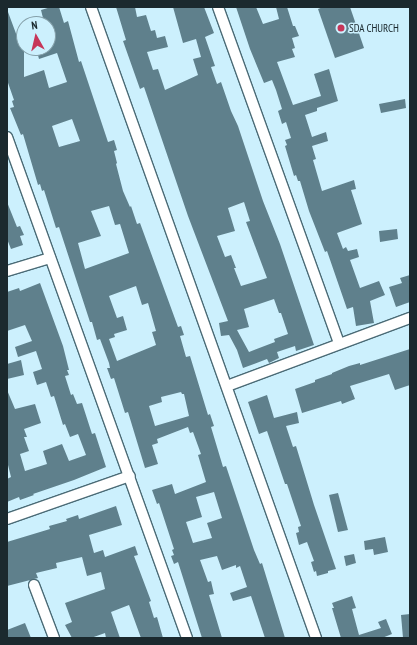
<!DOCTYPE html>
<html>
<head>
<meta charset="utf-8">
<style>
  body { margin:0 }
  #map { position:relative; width:417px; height:645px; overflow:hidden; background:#ccf0fd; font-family:"PT Sans Narrow",sans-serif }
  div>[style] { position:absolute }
  .building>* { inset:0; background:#5f808c }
  .roads { filter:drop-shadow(1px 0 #4b6b76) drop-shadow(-1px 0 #4b6b76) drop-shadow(0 1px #4b6b76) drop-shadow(0 -1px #4b6b76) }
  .street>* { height:10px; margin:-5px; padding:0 5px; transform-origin:5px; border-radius:5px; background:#fff }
  .dots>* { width:11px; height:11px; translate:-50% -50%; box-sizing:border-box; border:2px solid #ccf0fd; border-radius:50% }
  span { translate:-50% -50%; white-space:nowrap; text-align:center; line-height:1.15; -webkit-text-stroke:3px #ccf0fd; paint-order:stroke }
  .poi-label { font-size:11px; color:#1b292e }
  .left { translate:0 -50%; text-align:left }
  .frame { position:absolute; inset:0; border:8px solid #1b292e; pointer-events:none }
  .north { position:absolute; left:16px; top:16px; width:40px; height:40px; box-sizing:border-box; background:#ccf0fd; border:1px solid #85a0aa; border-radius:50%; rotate:352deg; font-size:11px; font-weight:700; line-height:16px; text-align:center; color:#1b292e }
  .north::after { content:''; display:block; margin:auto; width:14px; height:18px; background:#c63659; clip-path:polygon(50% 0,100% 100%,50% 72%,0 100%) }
</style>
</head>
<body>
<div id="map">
  <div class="building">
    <div style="clip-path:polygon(evenodd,51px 7px,59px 7px,64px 23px,68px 21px,79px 62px,81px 61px,108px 142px,114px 140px,117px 150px,114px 151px,117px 163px,116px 164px,123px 191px,130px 207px,131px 206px,137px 224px,140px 223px,178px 327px,181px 326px,184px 335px,180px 336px,186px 357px,190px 356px,208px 415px,210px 414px,214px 426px,211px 427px,223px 467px,226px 466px,254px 550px,260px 564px,262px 563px,285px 638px,265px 638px,251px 596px,233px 601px,230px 593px,247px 587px,240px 566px,236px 568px,236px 565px,222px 570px,217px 556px,200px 560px,208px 582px,211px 581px,214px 594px,209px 595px,222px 638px,202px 638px,178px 562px,174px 564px,171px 556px,174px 555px,172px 550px,174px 549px,159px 503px,157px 504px,152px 490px,172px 484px,175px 494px,206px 482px,198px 455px,201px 454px,193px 432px,190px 433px,188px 427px,157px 439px,158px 443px,152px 445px,158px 464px,145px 468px,128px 412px,125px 413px,114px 378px,111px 379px,107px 368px,110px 368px,109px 363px,100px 339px,97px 340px,92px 322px,90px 322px,59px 227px,56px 228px,44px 190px,42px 191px,40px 184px,38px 185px,23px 134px,21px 135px,10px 108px,14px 107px,12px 101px,14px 100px,7px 80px,7px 12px,8px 12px,18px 39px,24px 36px,24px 77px,44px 70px,49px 88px,67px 82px,57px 53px,39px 59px,36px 48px,48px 48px,48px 20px,44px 22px,41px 10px,51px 7px,72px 119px,80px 141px,59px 147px,52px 126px,72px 119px,51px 7px,109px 206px,115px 225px,120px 224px,129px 253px,85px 269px,78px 243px,101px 236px,91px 211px,109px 206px,51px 7px,136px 286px,142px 305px,148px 303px,156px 331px,152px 332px,156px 345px,117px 361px,109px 339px,115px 337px,114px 334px,127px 330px,123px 316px,117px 318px,109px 296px,136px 286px,51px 7px,181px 392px,182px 394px,184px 394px,189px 416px,155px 426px,149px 406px,162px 402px,161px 397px,181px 392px,51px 7px,214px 492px,222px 518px,207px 523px,212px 538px,193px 543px,186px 522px,202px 517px,196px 497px,214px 492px)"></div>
    <div style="clip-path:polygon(evenodd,116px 7px,135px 7px,137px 17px,146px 15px,151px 31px,155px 30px,157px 38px,165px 36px,168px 47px,147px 52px,153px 70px,158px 69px,165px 90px,198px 75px,193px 59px,201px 57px,196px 39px,183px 43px,173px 7px,204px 7px,214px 33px,205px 37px,215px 66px,211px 67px,217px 84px,221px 82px,231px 111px,238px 126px,263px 201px,280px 244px,314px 345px,296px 351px,295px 346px,277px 352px,279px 358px,269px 363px,267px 359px,243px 368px,237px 350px,229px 335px,221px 336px,219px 323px,228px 321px,188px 216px,144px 87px,140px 89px,123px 41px,126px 40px,116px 7px,244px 202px,250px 221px,246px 222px,267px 278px,241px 286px,234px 268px,236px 268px,231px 255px,225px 257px,217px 236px,235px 231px,228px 208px,244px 202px,116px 7px,274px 299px,279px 313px,281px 313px,288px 334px,274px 339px,275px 342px,249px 352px,237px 330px,249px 327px,244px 309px,274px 299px)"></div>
    <div style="clip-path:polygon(236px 7px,256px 7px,263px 24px,279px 19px,276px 7px,287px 7px,293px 26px,295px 26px,299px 36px,292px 38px,295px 48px,292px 49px,295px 57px,277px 62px,293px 105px,321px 96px,314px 74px,329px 69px,338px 101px,317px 108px,317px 111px,305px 115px,312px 137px,326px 132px,328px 141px,312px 146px,316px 159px,313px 160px,322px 191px,354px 180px,356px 189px,351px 190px,362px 224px,337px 233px,343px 249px,346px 247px,348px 251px,357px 249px,359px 257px,350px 260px,360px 288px,379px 281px,385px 295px,370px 301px,374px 323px,356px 326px,353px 307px,347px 309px,327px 251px,325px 252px,309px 211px,300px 181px,298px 181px,296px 175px,294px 176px,285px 146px,287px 145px,285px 140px,291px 138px,286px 122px,282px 124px,278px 111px,282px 109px,276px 90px,272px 80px,264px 83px,250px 49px)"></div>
    <div style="clip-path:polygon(323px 7px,350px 7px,364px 48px,335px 58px,318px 9px)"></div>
    <div style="clip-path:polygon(405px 99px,406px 108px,381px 113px,379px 104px)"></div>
    <div style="clip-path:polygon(7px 202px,17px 227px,20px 226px,24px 235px,20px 236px,23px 245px,11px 249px,7px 239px)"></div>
    <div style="clip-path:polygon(397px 229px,398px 239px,380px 242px,379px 231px)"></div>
    <div style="clip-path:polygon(410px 275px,410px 302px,396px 307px,389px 287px,402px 283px,400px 278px)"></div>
    <div style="clip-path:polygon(40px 283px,63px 346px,69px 370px,67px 370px,69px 375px,65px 376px,71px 395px,73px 394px,77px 404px,82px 403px,92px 434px,95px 433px,106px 467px,74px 480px,33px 494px,34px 495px,20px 500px,19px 497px,7px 502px,7px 479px,11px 477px,7px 461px,7px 390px,15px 409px,35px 404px,41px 423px,24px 429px,27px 437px,24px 437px,29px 451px,20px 454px,25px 471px,47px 464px,43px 451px,62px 444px,69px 461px,86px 455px,78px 434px,70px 437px,65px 424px,63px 425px,54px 396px,51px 397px,46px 382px,37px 385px,33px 372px,42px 369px,36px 351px,18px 357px,15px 347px,32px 341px,25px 325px,7px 331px,7px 292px,19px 288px,20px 291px)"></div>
    <div style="clip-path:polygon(410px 349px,410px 385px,395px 390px,389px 374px,350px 386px,355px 399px,342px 404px,341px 401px,302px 413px,295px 389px,315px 382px,315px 380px,332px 374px,332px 373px,349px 366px,360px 363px,360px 365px)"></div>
    <div style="clip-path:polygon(21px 360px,24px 375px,7px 379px,7px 364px)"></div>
    <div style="clip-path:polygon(267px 395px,274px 418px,297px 412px,299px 423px,286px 426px,293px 447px,296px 446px,314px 505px,336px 569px,328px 571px,328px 573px,317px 576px,316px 571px,314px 572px,311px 562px,314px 561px,307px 542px,299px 545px,296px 533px,299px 532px,298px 527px,301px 526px,287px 484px,285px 484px,267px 431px,259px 434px,248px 402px)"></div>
    <div style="clip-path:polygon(338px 493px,348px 530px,338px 532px,329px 495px)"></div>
    <div style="clip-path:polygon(116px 506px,122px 525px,89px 535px,94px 553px,103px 550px,105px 557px,135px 546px,138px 555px,134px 556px,151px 601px,149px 602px,154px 618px,157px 617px,163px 638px,141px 638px,129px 605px,111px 612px,120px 638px,106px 638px,105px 633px,91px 638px,72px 638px,65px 625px,72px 622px,65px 603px,105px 589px,101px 572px,87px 576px,82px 557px,56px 563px,57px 568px,36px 573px,38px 578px,7px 586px,7px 542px,50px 529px,49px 526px,67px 521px,66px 519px,78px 515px,79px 519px)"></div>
    <div style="clip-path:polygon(385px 537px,388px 552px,374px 555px,373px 549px,365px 550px,364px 541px)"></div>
    <div style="clip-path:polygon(354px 554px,356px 563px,346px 566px,344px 556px)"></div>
    <div style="clip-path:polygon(352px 596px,356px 608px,352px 609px,359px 635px,381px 628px,378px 622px,386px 619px,392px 634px,382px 638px,341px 638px,332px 608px,334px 608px,332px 603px)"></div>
    <div style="clip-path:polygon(410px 614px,410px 638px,403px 638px,401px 615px)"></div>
    <div style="clip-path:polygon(25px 623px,31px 638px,7px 638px,7px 630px)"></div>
  </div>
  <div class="roads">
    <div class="street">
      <div style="left:91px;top:7px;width:670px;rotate:70.37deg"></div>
      <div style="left:218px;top:7px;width:358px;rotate:70.2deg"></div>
      <div style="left:7px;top:137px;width:532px;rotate:70.24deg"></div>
      <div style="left:7px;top:271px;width:45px;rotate:-16.8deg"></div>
      <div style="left:227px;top:386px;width:195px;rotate:-20.4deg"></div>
      <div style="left:7px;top:519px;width:130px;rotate:-19.3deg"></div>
      <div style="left:34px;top:585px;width:57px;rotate:69.3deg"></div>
    </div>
  </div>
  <div class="dots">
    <div style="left:341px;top:28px;background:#c63659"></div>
  </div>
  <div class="poi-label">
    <span class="left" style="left:349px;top:28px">SDA CHURCH</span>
  </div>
  <div class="frame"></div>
  <div class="north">N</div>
</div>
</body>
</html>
